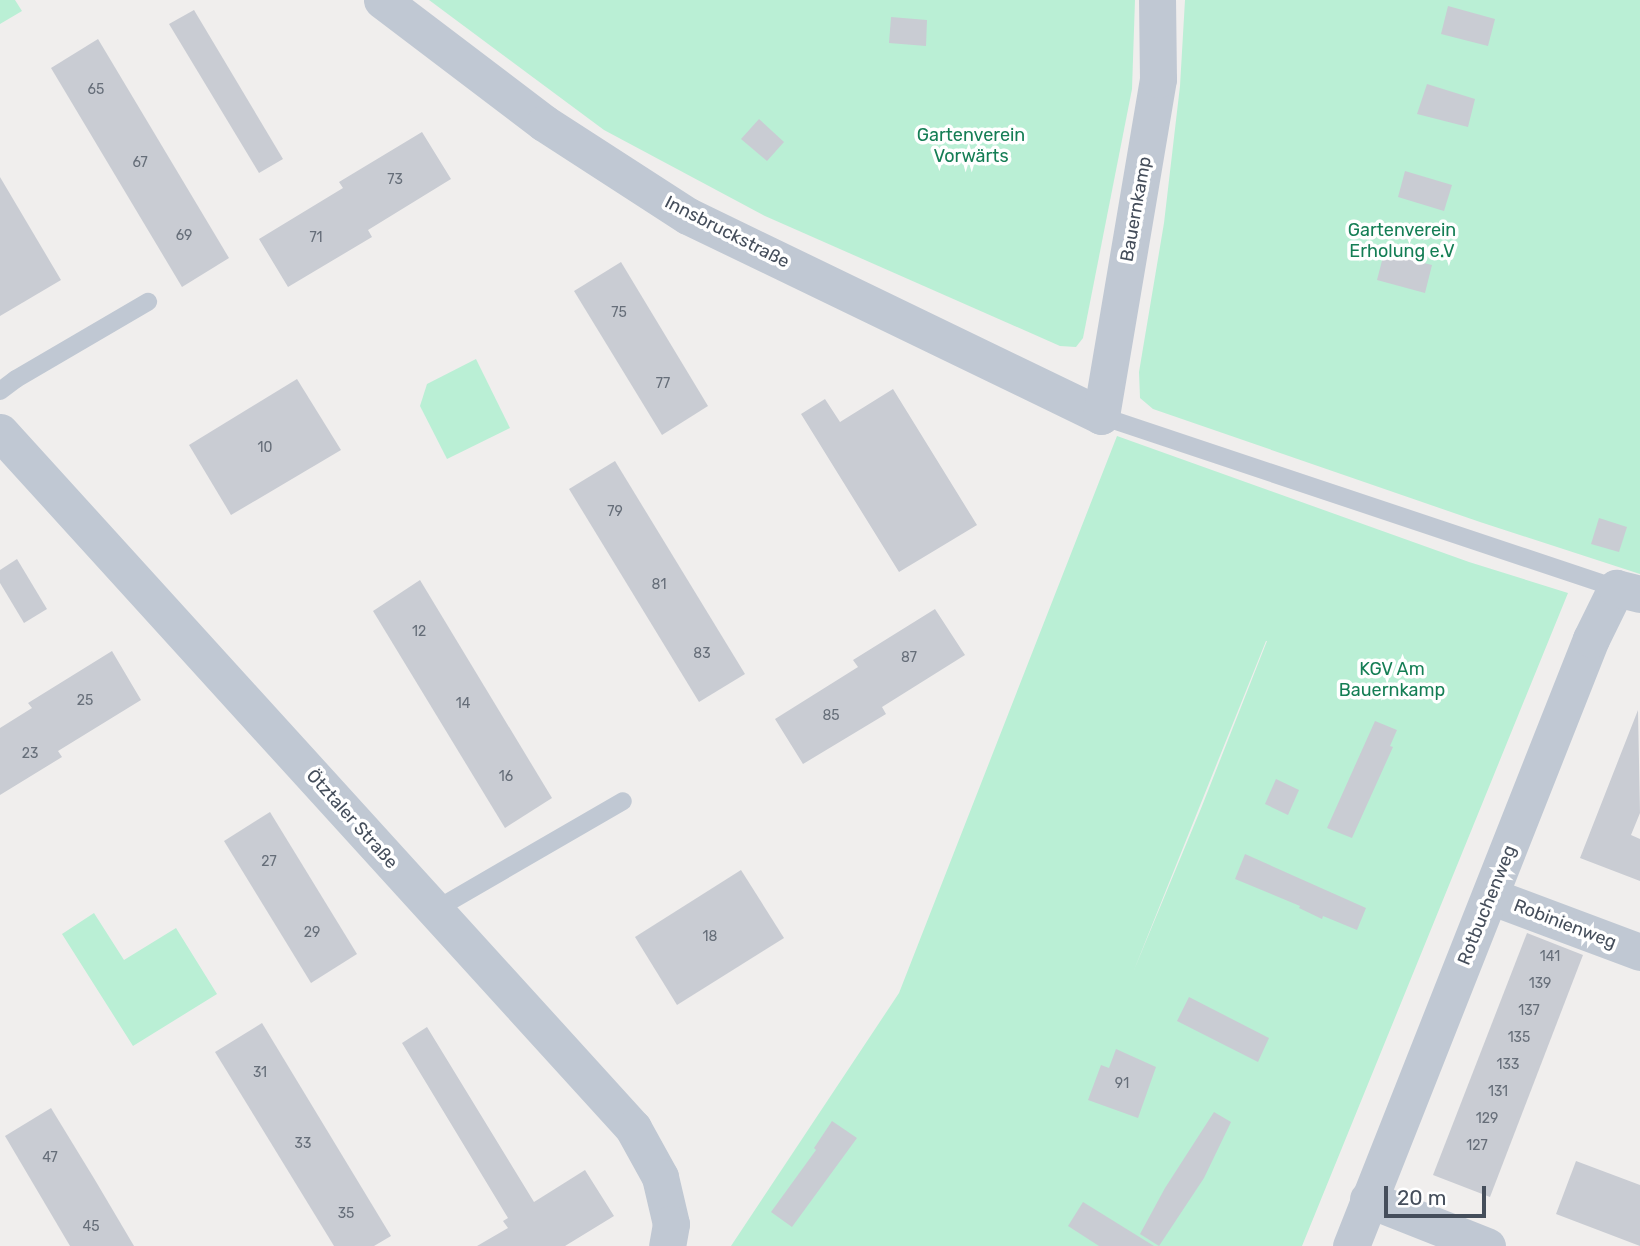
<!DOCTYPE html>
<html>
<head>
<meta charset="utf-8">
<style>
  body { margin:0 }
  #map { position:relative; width:1640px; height:1246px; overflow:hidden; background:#f0eeed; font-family:Rubik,sans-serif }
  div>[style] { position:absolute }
  .green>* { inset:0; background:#baefd5 }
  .building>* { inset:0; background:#c9ccd3 }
  .service>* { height:18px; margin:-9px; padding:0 9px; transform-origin:9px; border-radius:9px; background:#c0c8d3 }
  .minor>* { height:37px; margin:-18.5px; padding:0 18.5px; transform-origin:18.5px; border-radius:18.5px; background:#c0c8d3 }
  span { translate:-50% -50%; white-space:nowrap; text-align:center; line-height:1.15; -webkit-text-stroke:7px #fff; paint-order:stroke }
  .number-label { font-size:14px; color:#666e79 }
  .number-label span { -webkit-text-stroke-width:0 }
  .park-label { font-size:18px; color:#157e55 }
  .street-label { font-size:18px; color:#454e5b }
  .scale { position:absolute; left:1384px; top:1186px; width:102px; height:32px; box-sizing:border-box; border:4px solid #454e5b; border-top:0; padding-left:9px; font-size:21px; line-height:24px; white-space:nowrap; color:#454e5b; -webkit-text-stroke:5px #fff; paint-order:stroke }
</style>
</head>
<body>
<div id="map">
  <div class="green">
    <div style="clip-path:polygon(0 0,15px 0,22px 11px,0 24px)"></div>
    <div style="clip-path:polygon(429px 0,1135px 0,1132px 89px,1083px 338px,1076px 347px,1060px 346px,765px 216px,604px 130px)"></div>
    <div style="clip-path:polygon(1185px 0,1640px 0,1640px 574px,1480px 522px,1153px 409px,1140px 398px,1139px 372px,1164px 223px,1180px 86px)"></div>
    <div style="clip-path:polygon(476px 359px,510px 428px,447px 459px,420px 406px,427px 384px)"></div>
    <div style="clip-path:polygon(evenodd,1117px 436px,1469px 562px,1568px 593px,1302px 1246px,731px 1246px,899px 993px,1117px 436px,1267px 641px,1202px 806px,1134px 970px,1266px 641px,1267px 641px)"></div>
    <div style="clip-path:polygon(94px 913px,124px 960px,176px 928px,217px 994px,133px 1046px,62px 934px)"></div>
  </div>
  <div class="building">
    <div style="clip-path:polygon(1448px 6px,1495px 19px,1488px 46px,1441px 34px)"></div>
    <div style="clip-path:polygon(194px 10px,283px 159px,259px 173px,169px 24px)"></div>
    <div style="clip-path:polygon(891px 17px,927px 20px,926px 46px,889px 43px)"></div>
    <div style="clip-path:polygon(98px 39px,229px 258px,182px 287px,51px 68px)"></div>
    <div style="clip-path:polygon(1427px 84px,1475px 99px,1468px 127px,1417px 114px)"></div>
    <div style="clip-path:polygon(759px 119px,784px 142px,767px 161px,741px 139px)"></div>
    <div style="clip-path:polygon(422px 132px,451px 179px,368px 230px,372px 237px,288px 287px,259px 239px,343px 188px,339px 182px)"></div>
    <div style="clip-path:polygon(1405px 171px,1452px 185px,1444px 211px,1398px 197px)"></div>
    <div style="clip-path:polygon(0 177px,61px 280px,0 316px)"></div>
    <div style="clip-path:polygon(1384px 253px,1432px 265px,1425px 293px,1377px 280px)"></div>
    <div style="clip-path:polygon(621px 262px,708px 406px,662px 435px,574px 291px)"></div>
    <div style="clip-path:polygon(297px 379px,341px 450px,231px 515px,189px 445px)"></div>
    <div style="clip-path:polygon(893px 389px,977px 525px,899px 572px,801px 414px,825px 399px,840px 422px)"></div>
    <div style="clip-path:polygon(615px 461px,745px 674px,699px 702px,569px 489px)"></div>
    <div style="clip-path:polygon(1599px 518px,1627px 527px,1619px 552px,1591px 544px)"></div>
    <div style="clip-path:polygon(17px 559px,47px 609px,24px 623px,0 583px,0 570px)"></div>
    <div style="clip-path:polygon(420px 580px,552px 798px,505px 828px,373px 611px)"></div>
    <div style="clip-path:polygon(935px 609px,965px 655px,882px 707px,886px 714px,803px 764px,775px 719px,858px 667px,853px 660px)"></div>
    <div style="clip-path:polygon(112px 651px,141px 700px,58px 751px,62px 757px,0 795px,0 728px,32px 708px,28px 703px)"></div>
    <div style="clip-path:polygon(1638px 710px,1640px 813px,1631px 835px,1640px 839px,1640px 881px,1580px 858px)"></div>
    <div style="clip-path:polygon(1375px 721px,1397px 730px,1390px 746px,1393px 747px,1352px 838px,1327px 828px)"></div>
    <div style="clip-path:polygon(1276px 779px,1299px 790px,1288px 815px,1265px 804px)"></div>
    <div style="clip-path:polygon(270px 812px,357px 954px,311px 983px,224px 841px)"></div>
    <div style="clip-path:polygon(1245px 854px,1366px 908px,1357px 930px,1323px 916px,1322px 919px,1299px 908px,1300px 906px,1235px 879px)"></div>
    <div style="clip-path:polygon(741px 870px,784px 938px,677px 1005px,635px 937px)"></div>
    <div style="clip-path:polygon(1527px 933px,1583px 955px,1490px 1197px,1433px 1175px)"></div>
    <div style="clip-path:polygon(1189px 997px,1269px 1038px,1258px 1062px,1177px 1021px)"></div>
    <div style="clip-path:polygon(262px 1023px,391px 1236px,374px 1246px,334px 1246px,215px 1052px)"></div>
    <div style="clip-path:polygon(427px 1027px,534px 1202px,585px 1170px,614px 1216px,565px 1246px,477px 1246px,508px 1228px,503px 1221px,508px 1218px,402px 1043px)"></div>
    <div style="clip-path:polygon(1116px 1049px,1156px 1067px,1138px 1118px,1088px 1100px,1101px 1065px,1109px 1068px)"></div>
    <div style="clip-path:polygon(51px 1108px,95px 1180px,134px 1246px,70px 1246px,5px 1136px)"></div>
    <div style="clip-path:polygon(1214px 1112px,1231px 1122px,1204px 1178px,1159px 1246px,1140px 1234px,1165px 1188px)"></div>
    <div style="clip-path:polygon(832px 1121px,857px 1138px,792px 1227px,771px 1212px,816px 1150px,814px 1148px)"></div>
    <div style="clip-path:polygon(1576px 1161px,1640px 1185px,1640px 1246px,1556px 1214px)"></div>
    <div style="clip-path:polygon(1083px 1202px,1154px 1246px,1099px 1246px,1068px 1226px)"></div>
  </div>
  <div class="service">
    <div style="left:0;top:391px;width:20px;rotate:-37deg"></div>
    <div style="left:16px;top:379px;width:153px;rotate:-30.3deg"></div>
    <div style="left:1101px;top:416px;width:543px;rotate:18.47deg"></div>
    <div style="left:435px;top:910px;width:217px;rotate:-30.1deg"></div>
  </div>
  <div class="minor">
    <div style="left:382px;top:0;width:203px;rotate:37.2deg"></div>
    <div style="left:544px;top:123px;width:171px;rotate:32.9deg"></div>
    <div style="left:688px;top:216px;width:459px;rotate:25.8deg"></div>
    <div style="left:1101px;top:416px;width:342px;rotate:-80.4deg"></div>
    <div style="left:1158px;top:79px;width:79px;rotate:-90.7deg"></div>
    <div style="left:0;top:432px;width:941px;rotate:47.71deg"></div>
    <div style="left:633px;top:1128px;width:56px;rotate:61.1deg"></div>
    <div style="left:660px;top:1177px;width:48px;rotate:76.8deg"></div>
    <div style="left:671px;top:1224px;width:22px;rotate:100deg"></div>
    <div style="left:1490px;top:896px;width:160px;rotate:20.5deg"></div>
    <div style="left:1368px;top:1199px;width:128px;rotate:21.6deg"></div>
    <div style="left:1351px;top:1246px;width:653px;rotate:-68.43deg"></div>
    <div style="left:1591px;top:639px;width:57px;rotate:-63.9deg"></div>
    <div style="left:1616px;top:588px;width:25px;rotate:14deg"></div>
  </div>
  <div class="number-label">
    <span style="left:96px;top:90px">65</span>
    <span style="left:140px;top:163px">67</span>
    <span style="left:395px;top:180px">73</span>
    <span style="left:184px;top:236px">69</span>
    <span style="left:316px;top:238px">71</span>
    <span style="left:619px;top:313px">75</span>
    <span style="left:663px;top:384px">77</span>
    <span style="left:265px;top:448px">10</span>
    <span style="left:615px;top:512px">79</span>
    <span style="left:659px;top:585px">81</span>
    <span style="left:419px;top:632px">12</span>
    <span style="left:702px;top:654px">83</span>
    <span style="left:909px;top:658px">87</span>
    <span style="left:85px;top:701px">25</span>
    <span style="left:463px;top:704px">14</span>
    <span style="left:831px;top:716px">85</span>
    <span style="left:30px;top:754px">23</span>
    <span style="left:506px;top:777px">16</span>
    <span style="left:269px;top:862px">27</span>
    <span style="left:312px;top:933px">29</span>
    <span style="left:710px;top:937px">18</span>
    <span style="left:1550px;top:957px">141</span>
    <span style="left:1540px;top:984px">139</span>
    <span style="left:1529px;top:1011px">137</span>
    <span style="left:1519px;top:1038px">135</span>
    <span style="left:1508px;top:1065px">133</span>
    <span style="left:260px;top:1073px">31</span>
    <span style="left:1122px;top:1084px">91</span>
    <span style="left:1498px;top:1092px">131</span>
    <span style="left:1487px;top:1119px">129</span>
    <span style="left:303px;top:1144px">33</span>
    <span style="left:1477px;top:1146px">127</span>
    <span style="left:50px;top:1158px">47</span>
    <span style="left:346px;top:1214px">35</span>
    <span style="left:91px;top:1227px">45</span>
  </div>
  <div class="park-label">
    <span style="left:971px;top:146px">Gartenverein<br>Vorwärts</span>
    <span style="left:1402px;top:241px">Gartenverein<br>Erholung e.V</span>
    <span style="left:1392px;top:680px">KGV Am<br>Bauernkamp</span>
  </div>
  <div class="street-label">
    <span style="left:1136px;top:209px;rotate:-80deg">Bauernkamp</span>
    <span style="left:727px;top:232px;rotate:27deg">Innsbruckstraße</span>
    <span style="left:352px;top:819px;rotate:48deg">Ötztaler Straße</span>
    <span style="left:1487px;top:905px;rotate:-68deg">Rotbuchenweg</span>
    <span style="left:1565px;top:924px;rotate:21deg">Robinienweg</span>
  </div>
  <div class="scale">20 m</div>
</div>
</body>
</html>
